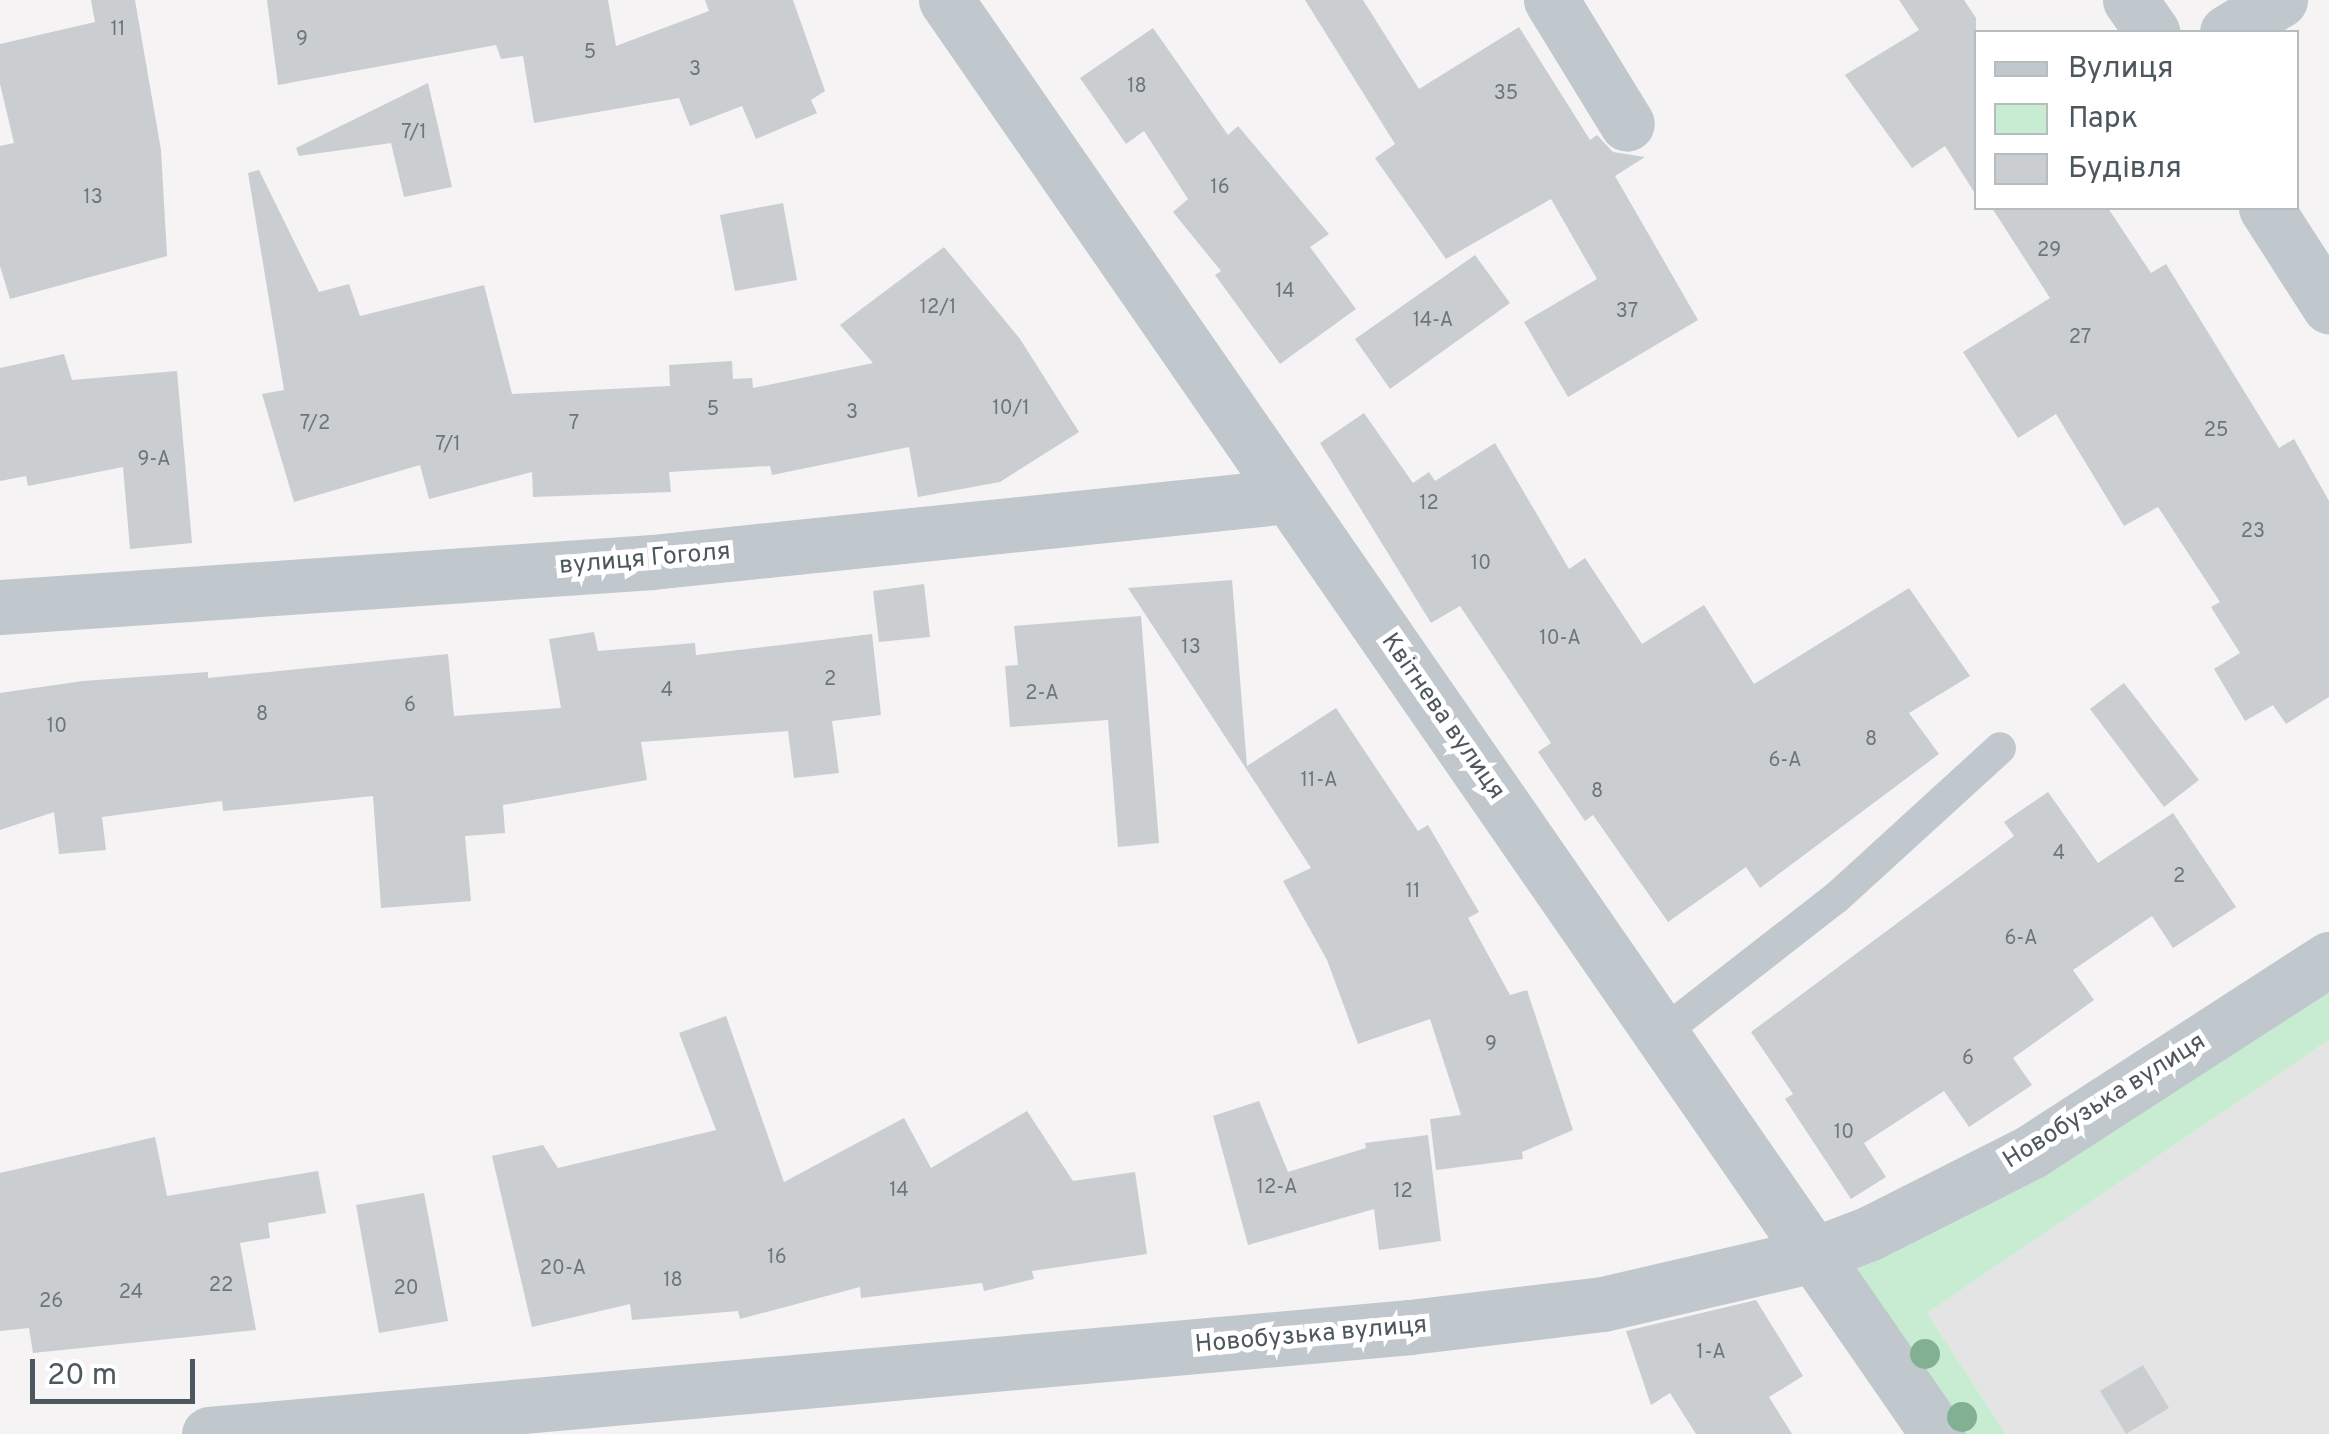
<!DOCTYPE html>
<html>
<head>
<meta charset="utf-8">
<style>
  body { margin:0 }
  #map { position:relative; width:2329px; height:1434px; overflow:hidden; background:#f5f3f3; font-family:Overpass,sans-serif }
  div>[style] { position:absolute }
  .education>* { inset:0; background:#e5e4e4 }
  .green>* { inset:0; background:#c7ecd1 }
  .building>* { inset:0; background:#caced1 }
  .lane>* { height:32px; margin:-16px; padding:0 16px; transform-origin:16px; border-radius:16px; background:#c0c8cd }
  .street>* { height:55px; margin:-27.5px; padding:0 27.5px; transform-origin:27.5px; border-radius:27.5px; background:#c0c8cd }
  .trees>* { width:30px; height:30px; margin:-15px; border-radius:50%; background:#81b092 }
  span { translate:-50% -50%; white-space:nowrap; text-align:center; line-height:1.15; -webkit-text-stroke:10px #fff; paint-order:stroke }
  .number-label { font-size:20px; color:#6c767b }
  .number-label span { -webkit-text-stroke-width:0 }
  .street-label { font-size:25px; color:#4c585e }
  .legend { position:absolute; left:1974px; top:30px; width:325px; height:180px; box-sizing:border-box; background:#fff; border:2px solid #b7bcbf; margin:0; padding:12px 18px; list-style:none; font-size:30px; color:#4c585e }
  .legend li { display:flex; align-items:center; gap:20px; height:50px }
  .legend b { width:50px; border:2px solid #b7bcbf }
  .scale { position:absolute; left:30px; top:1359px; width:165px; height:45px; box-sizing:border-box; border:5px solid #4c585e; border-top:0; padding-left:12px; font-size:30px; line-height:35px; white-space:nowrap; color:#4c585e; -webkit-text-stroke:8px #fff; paint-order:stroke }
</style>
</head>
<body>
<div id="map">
  <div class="education">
    <div style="clip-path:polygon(2329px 1040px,2329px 1434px,2006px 1434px,1927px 1313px)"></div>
  </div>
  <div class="green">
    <div style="clip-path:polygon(2329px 977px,2329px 1040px,1927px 1313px,2006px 1434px,1959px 1434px,1855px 1271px,1862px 1257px)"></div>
  </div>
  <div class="building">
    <div style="clip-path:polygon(91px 0,135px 0,161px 150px,167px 256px,10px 299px,0 266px,0 146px,14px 143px,0 84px,0 44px,95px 22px)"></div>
    <div style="clip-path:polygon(267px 0,608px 0,616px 46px,709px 11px,705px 0,793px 0,825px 91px,811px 100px,817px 113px,756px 139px,742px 106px,690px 126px,679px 98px,534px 123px,523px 56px,501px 59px,496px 45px,278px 85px)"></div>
    <div style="clip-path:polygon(1305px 0,1363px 0,1419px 89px,1519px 27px,1590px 140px,1597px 135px,1613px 152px,1645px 157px,1615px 176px,1698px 320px,1568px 397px,1524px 322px,1597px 279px,1551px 199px,1446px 259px,1375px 158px,1395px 144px)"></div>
    <div style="clip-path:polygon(1899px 0,1964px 0,1976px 18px,1976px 195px,1945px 146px,1912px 168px,1845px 75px,1919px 30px)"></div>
    <div style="clip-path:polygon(1153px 28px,1228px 135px,1238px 126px,1329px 234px,1310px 247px,1356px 309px,1280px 364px,1215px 275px,1221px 271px,1173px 212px,1188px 199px,1144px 131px,1126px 144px,1080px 78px)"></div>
    <div style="clip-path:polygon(428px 83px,452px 187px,404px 197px,391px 143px,299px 156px,296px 148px)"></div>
    <div style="clip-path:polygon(259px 170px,319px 292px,349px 284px,360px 316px,484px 285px,512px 394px,670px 386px,669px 365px,732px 361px,733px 379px,752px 378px,753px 388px,873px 363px,840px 325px,944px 247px,1020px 339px,1079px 432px,1000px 482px,918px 497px,909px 447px,772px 475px,770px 466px,669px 472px,671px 492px,533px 497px,532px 472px,429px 499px,420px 465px,294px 502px,262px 394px,284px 390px,248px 173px)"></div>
    <div style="clip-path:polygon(783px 203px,797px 280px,735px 291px,720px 215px)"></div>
    <div style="clip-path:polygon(1992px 208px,2108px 208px,2151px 273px,2166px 264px,2279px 448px,2294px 439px,2329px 501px,2329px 697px,2286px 724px,2273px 705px,2245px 721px,2214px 669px,2240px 653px,2211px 607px,2220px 602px,2158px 507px,2124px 526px,2056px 414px,2018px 438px,1963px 352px,2050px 298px)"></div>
    <div style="clip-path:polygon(1475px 255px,1510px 303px,1390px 389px,1355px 339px)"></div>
    <div style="clip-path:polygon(64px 354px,72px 380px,177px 371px,192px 543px,130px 549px,123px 467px,28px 486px,26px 476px,0 481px,0 368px)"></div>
    <div style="clip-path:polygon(1364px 413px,1413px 483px,1429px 472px,1435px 481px,1495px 443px,1569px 569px,1585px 558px,1642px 644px,1704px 605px,1754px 684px,1909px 588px,1970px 676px,1909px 713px,1939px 754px,1760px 888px,1746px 867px,1668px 922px,1593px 815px,1585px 821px,1538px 752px,1551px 743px,1460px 606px,1431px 623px,1320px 443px)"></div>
    <div style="clip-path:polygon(1232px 580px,1247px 766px,1336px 708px,1418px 831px,1428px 825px,1479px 912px,1468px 918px,1510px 995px,1527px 990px,1573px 1130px,1522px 1152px,1523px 1159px,1436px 1170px,1430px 1119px,1461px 1115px,1430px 1019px,1358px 1044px,1327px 960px,1283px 881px,1311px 868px,1128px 588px)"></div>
    <div style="clip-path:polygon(924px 584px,930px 637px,879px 642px,873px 591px)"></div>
    <div style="clip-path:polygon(1141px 616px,1159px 843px,1118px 847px,1108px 720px,1010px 727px,1005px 666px,1018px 665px,1014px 626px)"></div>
    <div style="clip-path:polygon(594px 632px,598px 651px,695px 643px,696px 655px,872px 634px,881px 715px,832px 721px,839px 773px,794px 778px,788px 731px,641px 742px,647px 780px,503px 805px,505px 833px,465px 836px,471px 901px,381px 908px,373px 796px,223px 811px,222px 801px,102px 817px,106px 850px,59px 854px,54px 812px,0 830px,0 693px,83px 681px,208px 672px,208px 678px,448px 654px,454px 716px,561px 708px,549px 639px)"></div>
    <div style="clip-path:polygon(2124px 683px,2199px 780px,2164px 807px,2090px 709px)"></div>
    <div style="clip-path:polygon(2048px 792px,2098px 863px,2173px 813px,2236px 907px,2173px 948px,2152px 916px,2073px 970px,2094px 1000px,2013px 1058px,2032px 1085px,1969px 1127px,1944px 1091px,1864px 1143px,1886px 1177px,1851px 1199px,1785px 1099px,1793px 1094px,1751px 1032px,2014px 836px,2004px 822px)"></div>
    <div style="clip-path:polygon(726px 1016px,784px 1182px,904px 1118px,931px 1168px,1027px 1111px,1073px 1181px,1135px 1172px,1147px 1254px,1032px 1271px,1034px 1279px,984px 1291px,982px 1283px,861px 1298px,860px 1287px,740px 1319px,738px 1311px,632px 1320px,630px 1304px,532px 1327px,492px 1156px,543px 1145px,558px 1168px,716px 1130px,679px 1033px)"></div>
    <div style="clip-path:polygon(1259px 1101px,1288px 1172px,1366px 1148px,1365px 1143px,1428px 1135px,1441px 1241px,1379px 1250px,1374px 1209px,1248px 1245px,1213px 1116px)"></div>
    <div style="clip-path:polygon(155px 1137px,167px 1196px,318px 1171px,326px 1213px,268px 1223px,270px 1238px,240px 1243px,256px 1330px,33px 1353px,29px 1328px,0 1331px,0 1173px)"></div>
    <div style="clip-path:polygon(424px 1193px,448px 1321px,379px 1333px,356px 1205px)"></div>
    <div style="clip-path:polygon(1756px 1300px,1803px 1376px,1769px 1397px,1792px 1434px,1696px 1434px,1670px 1393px,1651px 1405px,1626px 1331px)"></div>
    <div style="clip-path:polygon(2143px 1365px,2169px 1408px,2126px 1434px,2100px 1391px)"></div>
  </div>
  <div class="lane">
    <div style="left:1661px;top:1034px;width:222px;rotate:-37.9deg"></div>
    <div style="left:1836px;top:898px;width:222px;rotate:-42.4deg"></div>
  </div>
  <div class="street">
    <div style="left:946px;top:0;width:1744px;rotate:55.33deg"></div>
    <div style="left:1551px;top:0;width:145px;rotate:58.5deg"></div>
    <div style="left:2130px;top:0;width:39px;rotate:55deg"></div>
    <div style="left:2227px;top:32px;width:62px;rotate:-31.1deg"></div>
    <div style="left:2266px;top:208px;width:117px;rotate:57.3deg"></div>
    <div style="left:0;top:607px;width:654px;rotate:-3.95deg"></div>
    <div style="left:652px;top:562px;width:640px;rotate:-5.92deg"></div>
    <div style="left:209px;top:1434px;width:1206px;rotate:-5.09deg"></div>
    <div style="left:1410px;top:1327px;width:194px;rotate:-6.8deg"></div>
    <div style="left:1603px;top:1304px;width:216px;rotate:-13.1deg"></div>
    <div style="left:1813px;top:1255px;width:61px;rotate:-21.1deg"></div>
    <div style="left:1870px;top:1233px;width:182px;rotate:-26.8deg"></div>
    <div style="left:2032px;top:1151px;width:354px;rotate:-32.9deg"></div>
  </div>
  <div class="trees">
    <div style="left:1925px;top:1354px"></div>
    <div style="left:1962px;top:1417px"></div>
  </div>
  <div class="number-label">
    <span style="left:118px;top:30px">11</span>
    <span style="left:302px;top:40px">9</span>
    <span style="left:590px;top:53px">5</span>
    <span style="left:695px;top:70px">3</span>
    <span style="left:1137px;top:87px">18</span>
    <span style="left:1506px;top:94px">35</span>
    <span style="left:414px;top:133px">7/1</span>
    <span style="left:1220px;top:188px">16</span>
    <span style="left:93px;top:198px">13</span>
    <span style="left:2049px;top:251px">29</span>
    <span style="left:1285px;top:292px">14</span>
    <span style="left:938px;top:308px">12/1</span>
    <span style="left:1627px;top:312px">37</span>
    <span style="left:1433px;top:321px">14-А</span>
    <span style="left:2080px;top:338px">27</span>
    <span style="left:1011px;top:409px">10/1</span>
    <span style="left:713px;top:410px">5</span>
    <span style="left:852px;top:413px">3</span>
    <span style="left:315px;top:424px">7/2</span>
    <span style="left:574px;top:424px">7</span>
    <span style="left:2216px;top:431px">25</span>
    <span style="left:448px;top:445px">7/1</span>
    <span style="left:154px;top:460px">9-А</span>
    <span style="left:1429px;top:504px">12</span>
    <span style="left:2253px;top:532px">23</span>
    <span style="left:1481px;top:564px">10</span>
    <span style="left:1560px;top:639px">10-А</span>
    <span style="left:1191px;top:648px">13</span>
    <span style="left:830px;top:680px">2</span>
    <span style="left:667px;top:691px">4</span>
    <span style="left:1042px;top:694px">2-А</span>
    <span style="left:410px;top:706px">6</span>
    <span style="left:262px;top:715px">8</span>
    <span style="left:57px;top:727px">10</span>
    <span style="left:1871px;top:740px">8</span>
    <span style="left:1785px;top:761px">6-А</span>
    <span style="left:1319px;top:781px">11-А</span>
    <span style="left:1597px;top:792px">8</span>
    <span style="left:2059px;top:854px">4</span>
    <span style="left:2179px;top:877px">2</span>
    <span style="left:1413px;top:892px">11</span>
    <span style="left:2021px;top:939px">6-А</span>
    <span style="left:1491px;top:1045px">9</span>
    <span style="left:1968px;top:1059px">6</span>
    <span style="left:1844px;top:1133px">10</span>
    <span style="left:1277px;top:1188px">12-А</span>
    <span style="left:899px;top:1191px">14</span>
    <span style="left:1403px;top:1192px">12</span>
    <span style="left:777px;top:1258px">16</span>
    <span style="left:563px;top:1269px">20-А</span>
    <span style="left:673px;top:1281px">18</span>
    <span style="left:221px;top:1286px">22</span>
    <span style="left:406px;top:1289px">20</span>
    <span style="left:131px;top:1293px">24</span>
    <span style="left:51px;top:1302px">26</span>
    <span style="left:1711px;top:1353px">1-А</span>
  </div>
  <div class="street-label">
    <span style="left:645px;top:560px;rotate:-5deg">вулиця Гоголя</span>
    <span style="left:1442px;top:717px;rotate:55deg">Квітнева вулиця</span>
    <span style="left:2105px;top:1102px;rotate:-32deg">Новобузька вулиця</span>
    <span style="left:1311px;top:1336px;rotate:-5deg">Новобузька вулиця</span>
  </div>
  <ul class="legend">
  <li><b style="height:12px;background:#c0c8cd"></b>Вулиця</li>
  <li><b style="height:28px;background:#c7ecd1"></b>Парк</li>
  <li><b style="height:28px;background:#caced1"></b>Будівля</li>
  </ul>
  <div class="scale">20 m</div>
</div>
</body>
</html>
